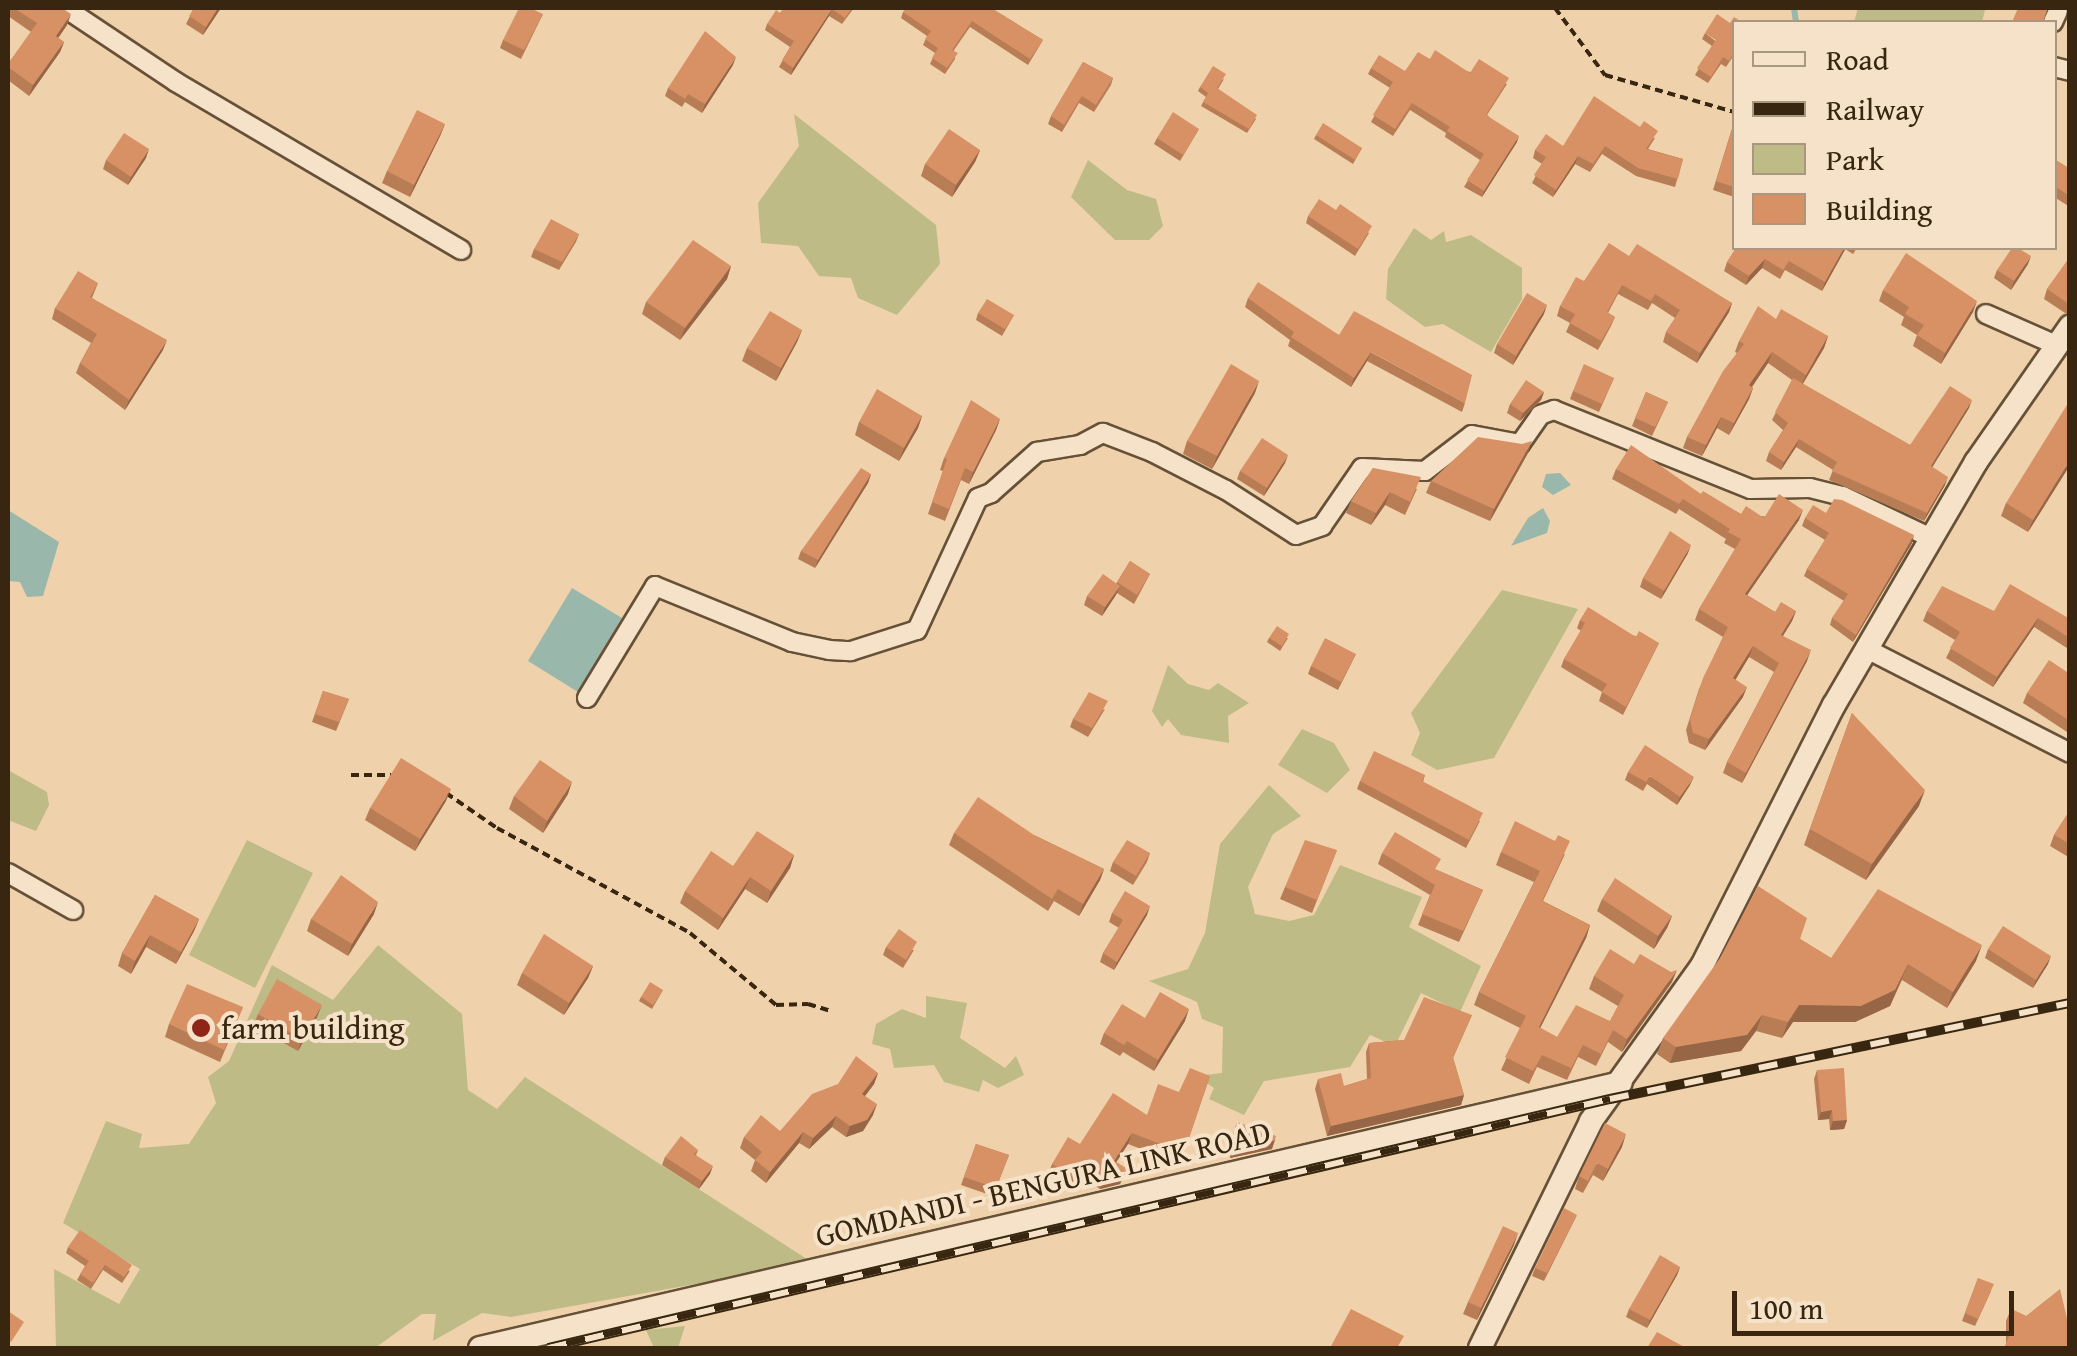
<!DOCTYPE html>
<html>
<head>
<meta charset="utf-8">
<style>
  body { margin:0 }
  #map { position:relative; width:2077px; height:1356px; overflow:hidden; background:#efd2ab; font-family:"Gentium Book Plus",serif }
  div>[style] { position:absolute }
  .green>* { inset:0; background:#bebb86 }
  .water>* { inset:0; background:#9ab7ab }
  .stream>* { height:6px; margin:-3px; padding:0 3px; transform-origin:3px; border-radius:3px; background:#9ab7ab }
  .path>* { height:4px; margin-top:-2px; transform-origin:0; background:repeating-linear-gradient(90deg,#382611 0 8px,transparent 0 13px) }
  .roads { filter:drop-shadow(2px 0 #665138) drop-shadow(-2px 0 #665138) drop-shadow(0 2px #665138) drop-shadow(0 -2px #665138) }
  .street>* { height:18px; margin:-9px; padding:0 9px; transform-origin:9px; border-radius:9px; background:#f5e2c8 }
  .secondary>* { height:22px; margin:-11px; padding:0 11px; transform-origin:11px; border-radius:11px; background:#f5e2c8 }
  .rail>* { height:10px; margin-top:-5px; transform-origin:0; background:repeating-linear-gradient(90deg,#f5e2c8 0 19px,#382611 0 38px); box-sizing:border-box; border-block:2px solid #382611 }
  .wall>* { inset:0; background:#b97d56 }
  .shaded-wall>* { inset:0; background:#966646 }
  .building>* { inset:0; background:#d79164 }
  .dots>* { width:28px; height:28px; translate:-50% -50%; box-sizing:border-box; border:5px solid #f5e2c8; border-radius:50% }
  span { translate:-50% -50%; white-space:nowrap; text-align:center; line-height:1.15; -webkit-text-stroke:8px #f5e2c8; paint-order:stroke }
  .poi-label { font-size:32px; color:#382611 }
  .left { translate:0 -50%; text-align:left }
  .street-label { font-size:32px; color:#382611 }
  .frame { position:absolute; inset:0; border:10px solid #382611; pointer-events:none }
  .legend { position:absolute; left:1732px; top:20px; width:325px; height:230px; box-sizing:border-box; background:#f5e2c8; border:2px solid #a9977f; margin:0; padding:12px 18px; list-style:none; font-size:30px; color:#382611 }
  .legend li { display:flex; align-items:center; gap:20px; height:50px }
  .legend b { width:50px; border:2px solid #a9977f }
  .scale { position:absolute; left:1732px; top:1291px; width:282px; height:45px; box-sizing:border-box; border:5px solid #382611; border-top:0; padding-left:12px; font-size:30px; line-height:35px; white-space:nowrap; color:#382611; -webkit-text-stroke:8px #f5e2c8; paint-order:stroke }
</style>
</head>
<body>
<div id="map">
  <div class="green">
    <div style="clip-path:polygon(1858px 8px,1976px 8px,1985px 10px,1982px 22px,1854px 22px)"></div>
    <div style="clip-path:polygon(794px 114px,936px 225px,940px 264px,897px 315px,858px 298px,851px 278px,819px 276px,798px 246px,761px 243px,758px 203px,799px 146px)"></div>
    <div style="clip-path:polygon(1088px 160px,1127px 190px,1156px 199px,1163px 226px,1149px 240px,1115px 240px,1071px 197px)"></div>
    <div style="clip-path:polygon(1414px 228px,1431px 240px,1444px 231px,1446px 242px,1471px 235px,1522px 268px,1522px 299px,1491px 352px,1443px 324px,1425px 327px,1386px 299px,1388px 269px)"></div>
    <div style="clip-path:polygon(1502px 590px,1578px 609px,1494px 758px,1437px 770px,1411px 755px,1420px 733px,1411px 713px)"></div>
    <div style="clip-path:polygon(1168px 665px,1188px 684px,1209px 690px,1218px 683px,1249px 703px,1228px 716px,1229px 743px,1181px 735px,1168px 719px,1162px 727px,1152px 711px)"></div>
    <div style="clip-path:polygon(1302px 729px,1334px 743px,1350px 770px,1327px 793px,1278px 765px)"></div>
    <div style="clip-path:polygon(8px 770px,47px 792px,49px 805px,36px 831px,8px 820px)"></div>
    <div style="clip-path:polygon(1269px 785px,1301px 816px,1273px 834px,1248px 887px,1255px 914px,1289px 921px,1314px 915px,1340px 865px,1422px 897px,1409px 927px,1481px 966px,1460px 1012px,1421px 993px,1395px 1046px,1370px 1035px,1350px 1067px,1264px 1081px,1244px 1115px,1209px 1099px,1214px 1088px,1196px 1076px,1222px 1073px,1223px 1027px,1202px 1019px,1197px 1002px,1149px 981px,1188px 969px,1205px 933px,1220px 844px)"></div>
    <div style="clip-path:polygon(247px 840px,313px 873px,255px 988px,189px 955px)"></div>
    <div style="clip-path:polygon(378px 945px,462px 1014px,468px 1090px,497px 1109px,525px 1077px,813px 1263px,511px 1317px,482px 1313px,433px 1341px,436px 1314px,422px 1314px,375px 1348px,56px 1348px,54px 1269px,119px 1304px,140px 1269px,63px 1223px,106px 1121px,142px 1134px,139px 1148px,189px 1144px,216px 1103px,208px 1077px,229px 1061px,272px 965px,333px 1000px)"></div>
    <div style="clip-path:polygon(926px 996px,967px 1003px,960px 1038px,1005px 1068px,1016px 1056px,1024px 1075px,998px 1088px,983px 1080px,979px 1092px,944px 1082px,934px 1065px,894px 1068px,890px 1049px,872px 1044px,876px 1024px,902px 1009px,926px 1018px)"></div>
    <div style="clip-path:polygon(685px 1326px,678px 1348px,654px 1348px,646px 1330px)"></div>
  </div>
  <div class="water">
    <div style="clip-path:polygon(1560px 473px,1571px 485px,1553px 495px,1542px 487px,1546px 474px)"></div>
    <div style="clip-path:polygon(1543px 508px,1550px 521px,1547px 533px,1511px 546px,1528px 518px)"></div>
    <div style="clip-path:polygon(8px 510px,59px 542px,43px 596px,27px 597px,20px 582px,8px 581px)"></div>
    <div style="clip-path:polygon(572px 588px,622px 618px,578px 692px,528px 661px)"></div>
  </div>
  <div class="stream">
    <div style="left:1794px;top:8px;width:14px;rotate:82deg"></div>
  </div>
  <div class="path">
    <div style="left:1555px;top:8px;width:84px;rotate:53.3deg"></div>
    <div style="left:1605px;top:75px;width:134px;rotate:16deg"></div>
    <div style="left:351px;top:775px;width:40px"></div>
    <div style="left:446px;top:793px;width:62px;rotate:34.5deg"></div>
    <div style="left:497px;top:828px;width:220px;rotate:28.5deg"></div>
    <div style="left:690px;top:933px;width:112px;rotate:39.9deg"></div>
    <div style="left:776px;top:1005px;width:32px;rotate:-2deg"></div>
    <div style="left:808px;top:1004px;width:24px;rotate:17deg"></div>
  </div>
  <div class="roads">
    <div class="street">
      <div style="left:65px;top:8px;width:133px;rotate:33.7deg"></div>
      <div style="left:176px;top:82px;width:331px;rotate:30.5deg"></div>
      <div style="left:2053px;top:22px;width:12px;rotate:-66deg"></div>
      <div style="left:2054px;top:67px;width:16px;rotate:14deg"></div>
      <div style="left:1986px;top:314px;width:77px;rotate:23.9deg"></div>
      <div style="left:1867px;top:649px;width:228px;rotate:27.1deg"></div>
      <div style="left:587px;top:698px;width:131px;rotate:-58.7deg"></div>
      <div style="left:655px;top:586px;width:148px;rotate:22.2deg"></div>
      <div style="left:792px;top:642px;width:38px;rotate:12deg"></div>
      <div style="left:829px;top:650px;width:22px;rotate:3deg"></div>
      <div style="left:851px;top:651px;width:69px;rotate:-17.7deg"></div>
      <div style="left:917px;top:630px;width:145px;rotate:-65.2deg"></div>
      <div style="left:978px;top:498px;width:14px;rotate:-21deg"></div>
      <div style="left:991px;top:493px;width:62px;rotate:-41.7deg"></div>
      <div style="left:1037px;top:452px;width:44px;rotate:-9.2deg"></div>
      <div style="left:1080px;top:445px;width:26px;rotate:-28deg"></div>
      <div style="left:1103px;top:433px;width:53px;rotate:21.2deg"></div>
      <div style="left:1152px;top:452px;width:83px;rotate:27.2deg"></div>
      <div style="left:1226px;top:490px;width:83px;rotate:32.7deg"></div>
      <div style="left:1296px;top:535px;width:28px;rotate:-19deg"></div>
      <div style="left:1322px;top:526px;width:70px;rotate:-55.4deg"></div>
      <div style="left:1362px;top:468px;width:63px;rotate:2.7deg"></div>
      <div style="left:1425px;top:471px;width:59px;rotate:-37.5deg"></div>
      <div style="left:1472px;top:435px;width:49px;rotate:10.6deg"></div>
      <div style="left:1520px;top:444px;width:35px;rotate:-55deg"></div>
      <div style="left:1540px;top:415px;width:15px;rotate:-20deg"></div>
      <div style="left:1554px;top:410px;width:212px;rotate:21.9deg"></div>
      <div style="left:1751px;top:489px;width:59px;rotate:-1deg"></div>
      <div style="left:1810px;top:488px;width:34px;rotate:14deg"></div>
      <div style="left:1843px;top:496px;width:98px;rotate:25.5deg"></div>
      <div style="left:8px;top:873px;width:75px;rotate:29.6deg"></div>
    </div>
    <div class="secondary">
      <div style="left:480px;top:1348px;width:1171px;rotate:-13.08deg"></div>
      <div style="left:1480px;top:1348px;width:253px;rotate:-63.9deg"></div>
      <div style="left:1591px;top:1121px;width:191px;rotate:-54.4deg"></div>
      <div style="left:1702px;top:966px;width:292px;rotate:-63.2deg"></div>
      <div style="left:1834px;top:705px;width:281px;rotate:-59.7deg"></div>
      <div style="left:1976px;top:462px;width:165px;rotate:-55.2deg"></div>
    </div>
  </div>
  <div class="rail">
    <div style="left:548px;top:1348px;width:1091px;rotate:-13.2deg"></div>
    <div style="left:1610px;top:1099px;width:470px;rotate:-11.8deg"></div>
  </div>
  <div class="wall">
    <div style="clip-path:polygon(8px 8px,62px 8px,67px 25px,58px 38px,64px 42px,60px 52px,29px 96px,8px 80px,8px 64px,31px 32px,8px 16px)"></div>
    <div style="clip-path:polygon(194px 8px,221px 8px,203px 35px,186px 24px)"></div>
    <div style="clip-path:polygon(784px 8px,854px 8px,842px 24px,829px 16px,791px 75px,779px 67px,790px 47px,765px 30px,767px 24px,780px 13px)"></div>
    <div style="clip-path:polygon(991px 8px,1043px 40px,1028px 65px,970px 27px,954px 50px,955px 59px,945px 74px,930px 64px,935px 53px,923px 45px,927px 36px,901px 18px,903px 12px)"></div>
    <div style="clip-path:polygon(543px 14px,521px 59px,500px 48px,503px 40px)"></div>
    <div style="clip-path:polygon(1705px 33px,1734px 55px,1726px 67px,1721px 64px,1708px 83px,1695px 75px,1712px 46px,1702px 39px)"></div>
    <div style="clip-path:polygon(1430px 59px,1507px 84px,1487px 115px,1517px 142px,1482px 197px,1464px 187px,1480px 160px,1445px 137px,1446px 133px,1410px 110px,1393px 136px,1371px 122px,1390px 88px,1368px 74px,1371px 68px,1405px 71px)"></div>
    <div style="clip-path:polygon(1083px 62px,1113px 78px,1111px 85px,1094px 112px,1079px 103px,1062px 132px,1048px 124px,1051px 116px)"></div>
    <div style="clip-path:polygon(733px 65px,702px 113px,685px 102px,682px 107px,665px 96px,668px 88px)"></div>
    <div style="clip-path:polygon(1224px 79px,1218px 89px,1256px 119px,1247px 133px,1201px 106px,1206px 97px,1198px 91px,1200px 87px)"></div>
    <div style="clip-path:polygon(1734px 122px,1734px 197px,1713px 190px)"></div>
    <div style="clip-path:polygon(445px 124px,440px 136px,410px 197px,382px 183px,387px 171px)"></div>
    <div style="clip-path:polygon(1199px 129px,1180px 161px,1154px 144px,1157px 138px)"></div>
    <div style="clip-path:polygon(1316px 135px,1362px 148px,1353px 164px,1314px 139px)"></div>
    <div style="clip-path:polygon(1655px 138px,1648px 149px,1683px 159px,1675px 187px,1636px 176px,1602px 154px,1590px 172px,1575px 164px,1553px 197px,1532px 183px,1542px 164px,1533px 158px,1535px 150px,1563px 146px)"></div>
    <div style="clip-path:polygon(980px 150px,975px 162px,952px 197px,921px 176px,925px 164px)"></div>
    <div style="clip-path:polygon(146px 158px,128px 185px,103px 169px,106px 160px)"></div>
    <div style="clip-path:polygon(2054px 159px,2070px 169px,2070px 207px,2054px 197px)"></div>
    <div style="clip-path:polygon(1336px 210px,1369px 233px,1355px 256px,1306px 223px,1308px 216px)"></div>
    <div style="clip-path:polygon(579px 234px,576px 242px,559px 270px,531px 257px,534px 249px)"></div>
    <div style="clip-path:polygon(1736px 248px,1857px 248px,1853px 254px,1845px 249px,1822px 291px,1785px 270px,1780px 279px,1762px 268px,1746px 285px,1724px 271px,1727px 262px)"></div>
    <div style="clip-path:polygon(1629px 256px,1732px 303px,1729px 312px,1697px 363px,1663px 342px,1666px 332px,1675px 318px,1652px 303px,1648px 310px,1618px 294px,1608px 313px,1615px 317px,1611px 326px,1598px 350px,1566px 332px,1570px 323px,1557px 316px,1560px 306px,1584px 281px)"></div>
    <div style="clip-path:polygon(2070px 257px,2070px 313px,2065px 313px,2044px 299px,2047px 289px)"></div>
    <div style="clip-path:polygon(2028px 264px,2011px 290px,1994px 278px,1997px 270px)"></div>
    <div style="clip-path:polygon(731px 266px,727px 279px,680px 340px,642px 314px,646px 302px)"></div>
    <div style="clip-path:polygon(98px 283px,92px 298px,163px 350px,125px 410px,76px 373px,80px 363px,91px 343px,52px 319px,55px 308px)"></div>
    <div style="clip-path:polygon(1883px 290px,1973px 312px,1941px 364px,1913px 346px,1917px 335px,1901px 325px,1904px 317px,1879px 301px)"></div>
    <div style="clip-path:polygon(1248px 298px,1339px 335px,1465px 403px,1462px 412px,1367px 361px,1351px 387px,1288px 346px,1290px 340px,1245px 307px)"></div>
    <div style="clip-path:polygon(978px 313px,1014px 315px,1002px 336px,976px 320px)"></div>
    <div style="clip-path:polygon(1544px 314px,1513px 365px,1494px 353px,1497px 344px)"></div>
    <div style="clip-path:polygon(1776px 319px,1828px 336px,1824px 348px,1803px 384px,1910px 445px,1969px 408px,1932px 467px,1945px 485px,1924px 521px,1829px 480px,1833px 470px,1796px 447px,1781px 470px,1766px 461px,1769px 452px,1783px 430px,1772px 420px,1792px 380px,1768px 363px,1752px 387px,1753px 388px,1749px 399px,1729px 435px,1717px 428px,1702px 456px,1683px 448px,1687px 437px,1737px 353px,1735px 352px,1739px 341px)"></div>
    <div style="clip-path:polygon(802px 330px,797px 342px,776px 381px,742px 361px,747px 348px)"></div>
    <div style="clip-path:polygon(1614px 378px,1599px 412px,1570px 399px,1573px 391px)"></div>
    <div style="clip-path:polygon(1544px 392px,1541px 400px,1520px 421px,1507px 413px,1510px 404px)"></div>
    <div style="clip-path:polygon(1646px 392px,1668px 402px,1652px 436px,1632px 426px)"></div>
    <div style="clip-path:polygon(1255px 393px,1212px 469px,1183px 454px,1187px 441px)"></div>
    <div style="clip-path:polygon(922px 416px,918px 428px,899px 461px,855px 435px,859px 422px)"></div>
    <div style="clip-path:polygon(1000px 419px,996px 430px,969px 484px,961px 480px,945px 521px,928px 514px,943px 471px,940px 470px,944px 458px)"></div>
    <div style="clip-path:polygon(1528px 453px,1490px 521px,1426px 493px,1431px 481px)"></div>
    <div style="clip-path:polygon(1285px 463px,1264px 496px,1237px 479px,1240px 471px)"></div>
    <div style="clip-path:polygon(2070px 465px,2028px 532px,2001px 516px,2006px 503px)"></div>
    <div style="clip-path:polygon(1373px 468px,1417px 489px,1405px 515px,1385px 505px,1371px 525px,1346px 513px,1351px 501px)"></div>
    <div style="clip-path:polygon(1616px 469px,1701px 494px,1741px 514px,1799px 520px,1747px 595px,1775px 612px,1796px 611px,1792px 621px,1783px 636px,1807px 661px,1742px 783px,1723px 773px,1727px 762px,1774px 672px,1749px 657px,1735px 679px,1743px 697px,1705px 750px,1689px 743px,1686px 730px,1699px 689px,1723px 637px,1695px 620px,1699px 609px,1735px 549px,1724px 543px,1726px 539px,1679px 509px,1676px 514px,1612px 479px)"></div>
    <div style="clip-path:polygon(871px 474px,868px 483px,815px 568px,798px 559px,801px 551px)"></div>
    <div style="clip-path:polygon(1826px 513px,1912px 543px,1853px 642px,1830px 625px,1832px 618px,1844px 601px,1804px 576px,1807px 569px,1825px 540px,1802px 526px,1805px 518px)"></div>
    <div style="clip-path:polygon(1688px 553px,1661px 599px,1640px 587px,1643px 578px)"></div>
    <div style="clip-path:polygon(1130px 561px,1150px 574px,1134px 604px,1117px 593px,1102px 616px,1084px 605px,1087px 596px,1116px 584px)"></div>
    <div style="clip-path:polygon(1927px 611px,1994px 611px,2070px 619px,2070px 650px,2034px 627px,1993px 687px,1946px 658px,1955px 640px,1923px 621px)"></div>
    <div style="clip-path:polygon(1580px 620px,1659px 643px,1623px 715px,1599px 701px,1602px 692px,1561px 667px,1564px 659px,1581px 631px,1577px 628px)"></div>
    <div style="clip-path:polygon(1269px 638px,1288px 638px,1280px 651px,1267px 642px)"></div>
    <div style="clip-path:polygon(1356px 654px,1338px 690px,1308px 674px,1311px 666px)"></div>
    <div style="clip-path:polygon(2070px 674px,2070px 734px,2023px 703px,2027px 693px)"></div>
    <div style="clip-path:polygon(323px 691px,349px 699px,336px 731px,312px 722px)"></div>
    <div style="clip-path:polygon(1105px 709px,1088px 737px,1070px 727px,1073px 719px)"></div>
    <div style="clip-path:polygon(1852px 713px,1919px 806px,1866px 880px,1804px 845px)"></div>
    <div style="clip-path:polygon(1628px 772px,1690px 785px,1677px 805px,1647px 784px,1643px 791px,1625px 780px)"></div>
    <div style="clip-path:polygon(1425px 775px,1423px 782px,1480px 821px,1466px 848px,1357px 789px,1360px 781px)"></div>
    <div style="clip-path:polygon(568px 794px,543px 833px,509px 809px,514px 796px)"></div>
    <div style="clip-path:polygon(446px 801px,415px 851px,365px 820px,370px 808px)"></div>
    <div style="clip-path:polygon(2070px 810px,2070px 858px,2050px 846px,2054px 835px)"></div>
    <div style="clip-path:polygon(954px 833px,1034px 835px,1104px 869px,1100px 880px,1079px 916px,1054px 901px,1048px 911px,949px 845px)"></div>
    <div style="clip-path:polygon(1337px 850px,1312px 913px,1280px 899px,1285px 887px)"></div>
    <div style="clip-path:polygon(1501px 852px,1565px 854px,1543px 901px,1590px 925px,1586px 938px,1540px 1028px,1557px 1037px,1610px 1021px,1618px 1006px,1589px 989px,1594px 976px,1634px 964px,1672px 982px,1622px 1052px,1608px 1042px,1596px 1066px,1578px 1057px,1567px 1080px,1537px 1067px,1529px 1084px,1501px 1070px,1520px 1028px,1474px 1005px,1479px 992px,1534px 882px,1496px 865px)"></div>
    <div style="clip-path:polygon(1150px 853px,1147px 862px,1133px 885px,1110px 871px,1113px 862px)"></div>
    <div style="clip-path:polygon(1382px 853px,1437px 870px,1483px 890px,1459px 942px,1418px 925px,1430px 895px,1378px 864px)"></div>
    <div style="clip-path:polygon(794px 855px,790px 868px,767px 903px,745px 889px,718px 930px,680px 903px,685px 891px,733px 866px)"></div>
    <div style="clip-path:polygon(155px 895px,199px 919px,194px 931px,176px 964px,146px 947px,131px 974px,118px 966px,122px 953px)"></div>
    <div style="clip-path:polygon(1602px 899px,1672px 916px,1667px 928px,1654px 949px,1597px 911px)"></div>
    <div style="clip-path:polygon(1112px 913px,1147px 915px,1114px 970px,1100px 962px,1103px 953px,1119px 928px,1109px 922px)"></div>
    <div style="clip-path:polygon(374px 914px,348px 956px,307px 931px,311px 919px)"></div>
    <div style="clip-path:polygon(1800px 939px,1831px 958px,1976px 961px,1947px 1008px,1902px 980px,1890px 1006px,1855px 1022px,1793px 1022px,1782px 1038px,1756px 1031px,1741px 1051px,1670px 1063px,1657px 1054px,1663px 1038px)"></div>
    <div style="clip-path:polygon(886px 947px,914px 950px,903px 968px,883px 955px)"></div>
    <div style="clip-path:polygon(1988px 949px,2048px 964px,2033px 988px,1985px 958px)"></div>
    <div style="clip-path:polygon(593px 966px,588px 978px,564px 1015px,517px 985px,522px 973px)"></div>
    <div style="clip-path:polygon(663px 990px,652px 1009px,639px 1001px,641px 997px)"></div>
    <div style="clip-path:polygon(243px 1007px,220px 1062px,165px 1037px,169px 1024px)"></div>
    <div style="clip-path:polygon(258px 1014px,317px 1017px,298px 1051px,253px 1026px)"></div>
    <div style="clip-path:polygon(1472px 1015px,1453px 1058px,1464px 1095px,1461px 1105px,1327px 1136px,1315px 1089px,1318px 1079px,1344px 1086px,1367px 1079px,1366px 1052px,1369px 1043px,1404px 1040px)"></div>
    <div style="clip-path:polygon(1145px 1018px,1185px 1021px,1154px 1071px,1123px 1052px,1120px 1056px,1100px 1044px,1104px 1033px)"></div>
    <div style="clip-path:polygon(1817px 1070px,1847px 1120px,1844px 1129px,1830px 1130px,1829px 1119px,1818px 1120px,1814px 1079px)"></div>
    <div style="clip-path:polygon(878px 1073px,874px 1084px,865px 1096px,873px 1115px,863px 1131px,846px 1137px,832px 1127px,809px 1149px,799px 1143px,766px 1183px,751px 1171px,755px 1160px,740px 1148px,744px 1137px,780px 1131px)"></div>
    <div style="clip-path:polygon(1210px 1076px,1180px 1164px,1128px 1144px,1116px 1162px,1127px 1169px,1120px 1184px,1100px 1189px,1078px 1175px,1070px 1188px,1048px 1175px,1052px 1164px,1080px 1144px,1147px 1115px,1179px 1092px)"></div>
    <div style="clip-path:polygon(1237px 1122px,1272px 1149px,1230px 1158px,1234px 1131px)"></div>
    <div style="clip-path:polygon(976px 1144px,1009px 1155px,993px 1196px,961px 1185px)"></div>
    <div style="clip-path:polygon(1622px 1147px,1603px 1181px,1593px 1175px,1583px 1193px,1575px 1189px,1579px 1176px)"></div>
    <div style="clip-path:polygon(698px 1150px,696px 1155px,710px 1174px,699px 1189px,662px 1165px,665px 1157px)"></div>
    <div style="clip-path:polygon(1577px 1215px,1544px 1281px,1532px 1276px,1535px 1268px)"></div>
    <div style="clip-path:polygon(1514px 1245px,1477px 1320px,1463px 1314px,1468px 1302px)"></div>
    <div style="clip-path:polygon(68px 1247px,130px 1271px,122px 1283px,103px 1270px,91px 1289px,77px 1280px,85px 1266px,66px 1253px)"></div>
    <div style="clip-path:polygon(1680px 1267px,1677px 1275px,1647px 1328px,1626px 1317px,1629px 1309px)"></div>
    <div style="clip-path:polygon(1978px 1278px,1991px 1291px,1975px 1326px,1962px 1321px)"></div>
    <div style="clip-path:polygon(2011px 1309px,2026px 1316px,2006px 1344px,2006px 1321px)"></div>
  </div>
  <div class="shaded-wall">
    <div style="clip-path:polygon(218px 8px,221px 8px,203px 35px,206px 27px)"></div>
    <div style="clip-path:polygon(832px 9px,829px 16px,791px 75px,793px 68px)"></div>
    <div style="clip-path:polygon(71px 14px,67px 25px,52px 47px,56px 36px)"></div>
    <div style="clip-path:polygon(64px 42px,60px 52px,29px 96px,33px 85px)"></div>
    <div style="clip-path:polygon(736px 57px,733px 65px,702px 113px,705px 104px)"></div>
    <div style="clip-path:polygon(445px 124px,440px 136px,410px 197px,414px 185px)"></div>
    <div style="clip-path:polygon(1519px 136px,1517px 142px,1482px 197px,1484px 191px)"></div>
    <div style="clip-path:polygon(149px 149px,146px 158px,128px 185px,131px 177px)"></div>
    <div style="clip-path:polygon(980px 150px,975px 162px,952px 197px,956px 185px)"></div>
    <div style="clip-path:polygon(1578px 156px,1575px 164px,1553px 197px,1556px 190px)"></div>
    <div style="clip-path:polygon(1844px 248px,1846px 248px,1822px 291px,1825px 282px)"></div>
    <div style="clip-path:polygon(2031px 256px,2028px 264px,2011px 290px,2014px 281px)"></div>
    <div style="clip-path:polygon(1765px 259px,1762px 268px,1746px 285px,1749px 276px)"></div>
    <div style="clip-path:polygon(731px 266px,727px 279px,680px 340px,685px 328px)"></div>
    <div style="clip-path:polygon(1977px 301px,1973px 312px,1941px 364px,1945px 353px)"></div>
    <div style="clip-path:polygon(1732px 303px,1729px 312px,1697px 363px,1700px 353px)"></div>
    <div style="clip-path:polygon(1547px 305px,1544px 314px,1513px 365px,1516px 356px)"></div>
    <div style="clip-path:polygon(802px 330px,797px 342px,776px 381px,781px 368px)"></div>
    <div style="clip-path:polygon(1828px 336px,1824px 348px,1801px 386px,1806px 375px)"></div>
    <div style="clip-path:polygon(167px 340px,163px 350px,125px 410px,129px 400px)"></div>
    <div style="clip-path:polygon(1371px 352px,1367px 361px,1351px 387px,1354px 378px)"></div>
    <div style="clip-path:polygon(1772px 352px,1768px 363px,1745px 397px,1749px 385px)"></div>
    <div style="clip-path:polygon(1259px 381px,1255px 393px,1212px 469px,1217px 456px)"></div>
    <div style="clip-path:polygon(1753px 388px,1749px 399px,1729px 435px,1734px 423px)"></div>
    <div style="clip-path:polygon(1544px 392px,1541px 400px,1520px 421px,1523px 413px)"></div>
    <div style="clip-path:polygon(1972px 400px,1969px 408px,1928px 474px,1931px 466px)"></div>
    <div style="clip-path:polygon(922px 416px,918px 428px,899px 461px,904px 448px)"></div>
    <div style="clip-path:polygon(1721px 417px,1717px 428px,1702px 456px,1706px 445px)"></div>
    <div style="clip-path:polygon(1000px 419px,996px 430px,969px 484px,973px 472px)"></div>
    <div style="clip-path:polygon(1799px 439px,1796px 447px,1781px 470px,1784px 462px)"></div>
    <div style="clip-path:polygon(1532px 441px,1528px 453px,1490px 521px,1494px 509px)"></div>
    <div style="clip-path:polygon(1288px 455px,1285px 463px,1264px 496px,1267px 488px)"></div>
    <div style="clip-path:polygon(2070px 460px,2070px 465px,2028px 532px,2033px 520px)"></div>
    <div style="clip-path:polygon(871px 474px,868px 483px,815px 568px,818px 560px)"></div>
    <div style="clip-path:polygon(1948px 477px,1945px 485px,1924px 521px,1927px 513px)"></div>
    <div style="clip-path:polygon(1390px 492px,1385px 505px,1371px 525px,1376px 513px)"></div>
    <div style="clip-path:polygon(1803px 510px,1799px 520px,1741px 604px,1745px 594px)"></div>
    <div style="clip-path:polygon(1914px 535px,1912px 543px,1853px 642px,1856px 635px)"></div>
    <div style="clip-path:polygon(1691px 545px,1688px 553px,1661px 599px,1664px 591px)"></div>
    <div style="clip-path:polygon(1120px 586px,1116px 595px,1102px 616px,1105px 607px)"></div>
    <div style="clip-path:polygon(1796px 611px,1792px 621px,1777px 645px,1781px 635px)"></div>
    <div style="clip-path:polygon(2038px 618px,2034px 627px,1993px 687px,1997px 677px)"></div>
    <div style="clip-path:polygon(1753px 646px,1749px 657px,1730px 689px,1733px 678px)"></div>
    <div style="clip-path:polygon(1811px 650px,1807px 661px,1742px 783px,1746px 773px)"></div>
    <div style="clip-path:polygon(1747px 687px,1743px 697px,1705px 750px,1709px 739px)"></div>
    <div style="clip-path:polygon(1694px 777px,1690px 785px,1677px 805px,1680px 797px)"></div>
    <div style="clip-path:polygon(572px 782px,568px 794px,543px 833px,547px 821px)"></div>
    <div style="clip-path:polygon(451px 789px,446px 801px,415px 851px,420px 839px)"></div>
    <div style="clip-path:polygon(1925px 790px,1919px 806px,1866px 880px,1872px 864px)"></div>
    <div style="clip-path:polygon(794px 855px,790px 868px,767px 903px,771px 891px)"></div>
    <div style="clip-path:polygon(1104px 869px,1100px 880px,1079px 916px,1083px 904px)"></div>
    <div style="clip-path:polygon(750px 877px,745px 889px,718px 930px,723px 918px)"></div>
    <div style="clip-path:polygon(378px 902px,374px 914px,348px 956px,352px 944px)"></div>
    <div style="clip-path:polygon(1150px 906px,1147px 915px,1114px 970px,1117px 962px)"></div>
    <div style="clip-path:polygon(1672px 916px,1667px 928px,1654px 949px,1658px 936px)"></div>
    <div style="clip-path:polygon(199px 919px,194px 931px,176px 964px,181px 952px)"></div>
    <div style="clip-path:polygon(1590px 925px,1586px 938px,1534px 1040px,1539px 1027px)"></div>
    <div style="clip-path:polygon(150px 935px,146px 947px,131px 974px,135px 961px)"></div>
    <div style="clip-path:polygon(1982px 945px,1976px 961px,1947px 1008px,1953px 992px)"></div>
    <div style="clip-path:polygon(2051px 956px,2048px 964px,2033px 988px,2036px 980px)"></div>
    <div style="clip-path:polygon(1908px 964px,1890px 1006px,1855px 1022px,1793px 1022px,1782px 1038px,1788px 1022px,1799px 1005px)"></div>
    <div style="clip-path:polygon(593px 966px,588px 978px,564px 1015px,569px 1003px)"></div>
    <div style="clip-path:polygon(1677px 970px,1672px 982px,1622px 1052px,1627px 1039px)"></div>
    <div style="clip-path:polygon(322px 1005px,317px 1017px,298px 1051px,302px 1039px)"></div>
    <div style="clip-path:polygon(1189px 1009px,1185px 1021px,1154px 1071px,1158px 1060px)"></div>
    <div style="clip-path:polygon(1762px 1015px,1756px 1031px,1741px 1051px,1670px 1063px,1676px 1047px)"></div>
    <div style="clip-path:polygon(878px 1073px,874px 1084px,858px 1105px,862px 1094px)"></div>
    <div style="clip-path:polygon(1464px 1095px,1461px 1105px,1327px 1136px,1331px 1126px)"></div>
    <div style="clip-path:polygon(877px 1104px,873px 1115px,863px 1131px,846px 1137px,850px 1126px)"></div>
    <div style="clip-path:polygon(1832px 1110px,1829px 1119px,1818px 1120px,1821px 1112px)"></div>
    <div style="clip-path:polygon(836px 1116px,832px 1127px,809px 1149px,813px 1138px)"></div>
    <div style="clip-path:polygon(1847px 1120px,1844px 1129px,1830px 1130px,1833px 1121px)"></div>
    <div style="clip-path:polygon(803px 1132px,799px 1143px,766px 1183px,770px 1172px)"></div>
    <div style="clip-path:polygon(1132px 1133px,1128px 1144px,1110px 1172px,1114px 1161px)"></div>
    <div style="clip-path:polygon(1626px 1134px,1622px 1147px,1603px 1181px,1608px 1169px)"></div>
    <div style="clip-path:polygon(1275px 1140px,1272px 1149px,1230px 1158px,1233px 1150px)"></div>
    <div style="clip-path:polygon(713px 1166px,710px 1174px,699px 1189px,702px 1181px)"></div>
    <div style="clip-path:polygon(1127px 1169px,1120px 1184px,1100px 1189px,1104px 1177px)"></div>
    <div style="clip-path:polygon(1518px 1233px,1514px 1245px,1477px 1320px,1481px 1308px)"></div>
    <div style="clip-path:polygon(1680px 1267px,1677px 1275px,1647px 1328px,1650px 1320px)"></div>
  </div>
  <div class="building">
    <div style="clip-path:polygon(14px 8px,62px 8px,71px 14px,56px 36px,64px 42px,33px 85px,8px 67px,8px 64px,37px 23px)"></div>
    <div style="clip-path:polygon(194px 8px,218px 8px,206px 27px,189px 16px)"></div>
    <div style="clip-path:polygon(519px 8px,530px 8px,543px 14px,524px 50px,503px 40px)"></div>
    <div style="clip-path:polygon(784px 8px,852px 8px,845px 18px,832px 9px,793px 68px,782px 60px,794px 41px,767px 24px,776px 10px,780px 13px)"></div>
    <div style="clip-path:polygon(906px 8px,991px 8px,1043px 40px,1030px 59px,972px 21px,952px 50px,958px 53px,947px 68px,932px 58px,938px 48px,925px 39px,931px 31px,903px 12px)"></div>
    <div style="clip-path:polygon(2018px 8px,2048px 8px,2043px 22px,2012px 22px)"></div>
    <div style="clip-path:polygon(1717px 14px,1730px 23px,1734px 17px,1742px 22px,1734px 22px,1734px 52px,1729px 61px,1723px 57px,1711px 77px,1697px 68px,1716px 40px,1705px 33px)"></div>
    <div style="clip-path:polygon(705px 31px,736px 57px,705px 104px,688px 94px,685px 99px,668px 88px)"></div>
    <div style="clip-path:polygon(1435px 50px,1470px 73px,1479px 59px,1509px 78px,1486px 115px,1519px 136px,1484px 191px,1467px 180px,1484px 154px,1447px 131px,1450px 127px,1412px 103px,1395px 129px,1373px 115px,1393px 82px,1371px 68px,1379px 55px,1405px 71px,1418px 52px,1430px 59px)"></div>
    <div style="clip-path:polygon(1083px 62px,1113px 78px,1096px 105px,1082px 96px,1064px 125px,1051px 116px)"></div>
    <div style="clip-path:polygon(1213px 66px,1226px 74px,1217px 88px,1257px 115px,1249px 129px,1203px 102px,1208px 93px,1200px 87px)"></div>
    <div style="clip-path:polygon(1594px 96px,1640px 127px,1644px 121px,1658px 131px,1646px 149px,1683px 159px,1678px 179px,1638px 168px,1605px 146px,1593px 164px,1578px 156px,1556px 190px,1534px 175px,1546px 157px,1535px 150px,1546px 134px,1563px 146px)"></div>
    <div style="clip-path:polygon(417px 110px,445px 124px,414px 185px,387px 171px)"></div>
    <div style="clip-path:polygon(1173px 112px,1199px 129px,1183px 155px,1157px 138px)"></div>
    <div style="clip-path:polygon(1323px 123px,1362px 148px,1355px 160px,1316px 135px)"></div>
    <div style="clip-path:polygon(1734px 123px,1734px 187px,1716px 181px)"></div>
    <div style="clip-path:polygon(949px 129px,980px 150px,956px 185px,925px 164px)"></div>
    <div style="clip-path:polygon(124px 133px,149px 149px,131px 177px,106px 160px)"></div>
    <div style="clip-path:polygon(2054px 159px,2070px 169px,2070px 196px,2054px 186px)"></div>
    <div style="clip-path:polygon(1319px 199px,1336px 210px,1340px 204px,1372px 226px,1358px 249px,1308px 216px)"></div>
    <div style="clip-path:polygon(551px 219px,579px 234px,562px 262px,534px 249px)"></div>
    <div style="clip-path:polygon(693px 240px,731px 266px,685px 328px,646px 302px)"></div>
    <div style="clip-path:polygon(1609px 243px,1629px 256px,1637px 244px,1732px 303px,1700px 353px,1666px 332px,1680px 310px,1655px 294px,1651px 301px,1622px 285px,1607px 312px,1615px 317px,1601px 341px,1570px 323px,1575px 314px,1560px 306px,1576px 277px,1584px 281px)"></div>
    <div style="clip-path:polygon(1736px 248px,1844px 248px,1825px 282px,1789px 261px,1783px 270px,1765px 259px,1749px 276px,1727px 262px)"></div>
    <div style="clip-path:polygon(2012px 248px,2018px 248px,2031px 256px,2014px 281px,1997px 270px)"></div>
    <div style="clip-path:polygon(1906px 253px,1977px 301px,1945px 353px,1917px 335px,1924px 325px,1905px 314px,1909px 307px,1883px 290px)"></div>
    <div style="clip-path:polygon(2070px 257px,2070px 304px,2069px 304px,2047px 289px)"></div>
    <div style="clip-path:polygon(78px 271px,98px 283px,90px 297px,167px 340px,129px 400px,80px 363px,97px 334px,55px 308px)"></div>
    <div style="clip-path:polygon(1258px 282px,1339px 335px,1354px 311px,1472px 375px,1465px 403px,1371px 352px,1354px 378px,1291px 337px,1294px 332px,1248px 298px)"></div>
    <div style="clip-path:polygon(1527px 293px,1547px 305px,1516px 356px,1497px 344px)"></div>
    <div style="clip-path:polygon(987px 299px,1014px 315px,1005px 329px,978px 313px)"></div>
    <div style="clip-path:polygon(1758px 306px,1776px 319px,1781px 309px,1828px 336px,1806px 375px,1772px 352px,1749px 385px,1753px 388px,1734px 423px,1721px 417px,1706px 445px,1687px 437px,1723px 371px,1744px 344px,1739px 341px)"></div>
    <div style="clip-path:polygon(770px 311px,802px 330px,781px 368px,747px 348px)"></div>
    <div style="clip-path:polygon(1231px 364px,1259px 381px,1217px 456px,1187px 441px)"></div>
    <div style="clip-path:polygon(1584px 364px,1614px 378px,1602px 404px,1573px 391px)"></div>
    <div style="clip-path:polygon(1793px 378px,1910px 445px,1950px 386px,1972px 400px,1931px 466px,1948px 477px,1927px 513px,1832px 471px,1837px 462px,1799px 439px,1784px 462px,1769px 452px,1788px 423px,1775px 412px)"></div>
    <div style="clip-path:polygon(1526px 380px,1544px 392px,1523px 413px,1510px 404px)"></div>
    <div style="clip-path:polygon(877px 389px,922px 416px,904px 448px,859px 422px)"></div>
    <div style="clip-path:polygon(1646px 392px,1668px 402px,1655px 427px,1635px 418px)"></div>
    <div style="clip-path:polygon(971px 400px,1000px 419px,973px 472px,965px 468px,949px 509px,932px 502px,947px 459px,944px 458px)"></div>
    <div style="clip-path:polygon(2070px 400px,2070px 460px,2033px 520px,2006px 503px)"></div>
    <div style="clip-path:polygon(1478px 437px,1522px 444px,1532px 441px,1494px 509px,1431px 481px)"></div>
    <div style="clip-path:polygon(1262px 438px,1288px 455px,1267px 488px,1240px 471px)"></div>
    <div style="clip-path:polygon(1631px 445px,1701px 494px,1703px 491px,1741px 514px,1746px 506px,1764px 518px,1779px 494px,1803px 510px,1745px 594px,1775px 612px,1781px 602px,1796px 611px,1781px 635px,1811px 650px,1746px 773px,1727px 762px,1779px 663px,1753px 646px,1733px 678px,1747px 687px,1709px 739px,1693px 733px,1690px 719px,1703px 678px,1728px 627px,1699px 609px,1741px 539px,1728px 532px,1730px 529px,1683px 499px,1679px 504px,1616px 469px)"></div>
    <div style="clip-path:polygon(861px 468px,871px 474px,818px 560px,801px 551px)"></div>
    <div style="clip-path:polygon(1373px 468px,1421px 477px,1410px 502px,1390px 492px,1376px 513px,1351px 501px)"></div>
    <div style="clip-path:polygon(1834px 499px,1842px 500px,1914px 535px,1856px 635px,1832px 618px,1848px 594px,1807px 569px,1829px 533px,1805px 518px,1813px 505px,1826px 513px)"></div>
    <div style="clip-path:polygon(1670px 531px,1691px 545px,1664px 591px,1643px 578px)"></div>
    <div style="clip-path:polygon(1130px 561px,1150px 574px,1137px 595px,1117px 582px)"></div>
    <div style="clip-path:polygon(1103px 574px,1120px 586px,1105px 607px,1087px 596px)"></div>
    <div style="clip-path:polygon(2010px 584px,2070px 619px,2070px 638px,2038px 618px,1997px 677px,1950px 648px,1960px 632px,1927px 611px,1942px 586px,1994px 611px)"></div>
    <div style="clip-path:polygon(1588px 607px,1636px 637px,1639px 631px,1659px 643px,1626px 707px,1602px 692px,1607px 684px,1564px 659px,1585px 623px,1580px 620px)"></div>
    <div style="clip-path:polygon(1277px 626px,1289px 634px,1282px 646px,1269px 638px)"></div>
    <div style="clip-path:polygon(1325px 638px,1356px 654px,1341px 682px,1311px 666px)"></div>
    <div style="clip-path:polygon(2049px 660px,2070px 674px,2070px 721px,2027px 693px)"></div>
    <div style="clip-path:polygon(323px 691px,349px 699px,339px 722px,315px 714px)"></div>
    <div style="clip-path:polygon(1089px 692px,1108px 701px,1092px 728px,1073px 719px)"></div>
    <div style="clip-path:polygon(1852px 713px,1925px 790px,1872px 864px,1810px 829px)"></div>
    <div style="clip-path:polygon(1645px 745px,1694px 777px,1680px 797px,1650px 776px,1646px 782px,1628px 772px)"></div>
    <div style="clip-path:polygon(1374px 751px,1425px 775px,1422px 781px,1483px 813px,1469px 840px,1360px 781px)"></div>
    <div style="clip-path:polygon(401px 758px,451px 789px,420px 839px,370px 808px)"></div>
    <div style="clip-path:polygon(540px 760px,572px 782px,547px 821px,514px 796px)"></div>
    <div style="clip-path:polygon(978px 797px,1034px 835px,1104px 869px,1083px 904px,1058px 889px,1052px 899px,954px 833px)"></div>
    <div style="clip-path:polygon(2070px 810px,2070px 844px,2054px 835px)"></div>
    <div style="clip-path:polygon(1515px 821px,1555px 841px,1558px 835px,1570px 841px,1542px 901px,1590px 925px,1539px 1027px,1557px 1037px,1576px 1005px,1610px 1021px,1624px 995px,1594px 976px,1610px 949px,1634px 964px,1640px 954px,1671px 972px,1677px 970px,1627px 1039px,1613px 1030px,1601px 1054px,1583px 1045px,1571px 1068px,1542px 1055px,1533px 1071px,1505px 1057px,1526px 1016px,1479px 992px,1540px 871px,1501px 852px)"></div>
    <div style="clip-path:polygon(757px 831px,794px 855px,771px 891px,750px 877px,723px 918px,685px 891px,711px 851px,733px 866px)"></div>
    <div style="clip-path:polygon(1395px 832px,1441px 859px,1435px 869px,1483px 890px,1463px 931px,1422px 914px,1435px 885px,1382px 853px)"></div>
    <div style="clip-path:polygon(1127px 840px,1150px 853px,1136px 876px,1113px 862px)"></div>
    <div style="clip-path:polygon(1305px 840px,1337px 850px,1317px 900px,1285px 887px)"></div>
    <div style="clip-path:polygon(341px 875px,378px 902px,352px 944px,311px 919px)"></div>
    <div style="clip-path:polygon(1615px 878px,1672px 916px,1658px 936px,1602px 899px)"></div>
    <div style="clip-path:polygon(1758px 886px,1807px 918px,1800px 939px,1831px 958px,1878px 889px,1982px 945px,1953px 992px,1908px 964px,1895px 990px,1861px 1006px,1799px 1005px,1788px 1022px,1762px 1015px,1747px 1035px,1676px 1047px,1663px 1038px,1720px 958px)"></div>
    <div style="clip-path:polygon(1125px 891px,1150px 906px,1117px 962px,1103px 953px,1123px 920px,1112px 913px)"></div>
    <div style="clip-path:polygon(155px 895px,199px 919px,181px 952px,150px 935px,135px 961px,122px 953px)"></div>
    <div style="clip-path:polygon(2003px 926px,2051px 956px,2036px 980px,1988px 949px)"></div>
    <div style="clip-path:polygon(899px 929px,917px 942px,906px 960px,886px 947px)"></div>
    <div style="clip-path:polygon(544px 934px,593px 966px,569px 1003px,522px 973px)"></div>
    <div style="clip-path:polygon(277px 979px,322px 1005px,302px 1039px,258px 1014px)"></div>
    <div style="clip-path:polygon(650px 982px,663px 990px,653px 1005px,641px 997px)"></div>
    <div style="clip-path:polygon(187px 984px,243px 1007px,224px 1050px,169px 1024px)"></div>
    <div style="clip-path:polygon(1160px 992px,1189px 1009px,1158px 1060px,1127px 1041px,1124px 1045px,1104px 1033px,1122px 1004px,1145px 1018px)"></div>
    <div style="clip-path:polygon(1424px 997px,1472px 1015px,1453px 1057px,1464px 1095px,1331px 1126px,1318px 1079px,1341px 1073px,1344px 1086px,1371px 1078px,1369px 1043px,1404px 1040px)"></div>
    <div style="clip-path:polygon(856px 1056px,878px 1073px,862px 1094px,877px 1104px,867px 1120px,850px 1126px,836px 1116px,813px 1138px,803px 1132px,770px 1172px,755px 1160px,762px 1152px,744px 1137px,761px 1115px,780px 1131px,812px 1094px,838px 1084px)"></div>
    <div style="clip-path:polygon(1190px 1068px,1210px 1076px,1184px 1153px,1132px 1133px,1114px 1161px,1127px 1169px,1124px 1173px,1104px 1177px,1082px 1164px,1074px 1177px,1052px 1164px,1068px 1137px,1080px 1144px,1113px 1093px,1147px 1115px,1158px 1084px,1179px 1092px)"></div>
    <div style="clip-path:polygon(1844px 1068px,1847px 1120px,1833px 1121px,1832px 1110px,1821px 1112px,1817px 1070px)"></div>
    <div style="clip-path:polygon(1237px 1122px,1276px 1136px,1275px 1140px,1233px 1150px)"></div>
    <div style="clip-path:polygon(1605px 1123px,1626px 1134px,1608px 1169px,1597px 1163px,1588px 1181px,1579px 1176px)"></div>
    <div style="clip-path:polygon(681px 1136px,698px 1150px,694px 1154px,713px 1166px,702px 1181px,665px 1157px)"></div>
    <div style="clip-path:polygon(976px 1144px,1009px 1155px,996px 1188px,964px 1177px)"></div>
    <div style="clip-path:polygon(1564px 1208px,1577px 1215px,1547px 1273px,1535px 1268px)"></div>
    <div style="clip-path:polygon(1503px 1226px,1518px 1233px,1481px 1308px,1468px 1302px)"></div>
    <div style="clip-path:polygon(80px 1230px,132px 1265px,124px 1277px,105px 1265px,93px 1283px,80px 1274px,89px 1261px,68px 1247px)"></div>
    <div style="clip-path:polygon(1660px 1255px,1680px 1267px,1650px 1320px,1629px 1309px)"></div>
    <div style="clip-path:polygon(1978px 1278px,1994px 1284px,1978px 1319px,1965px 1313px)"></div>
    <div style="clip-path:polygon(2060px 1289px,2070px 1331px,2070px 1348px,2004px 1348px,2010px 1334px,2011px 1309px,2026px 1316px)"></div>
    <div style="clip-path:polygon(1351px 1309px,1404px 1336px,1397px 1348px,1330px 1348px)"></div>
    <div style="clip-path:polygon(8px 1311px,24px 1322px,11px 1342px,8px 1339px)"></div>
    <div style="clip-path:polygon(1657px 1332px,1686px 1348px,1647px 1348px)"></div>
  </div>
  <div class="dots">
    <div style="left:201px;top:1028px;background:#8f2418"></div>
  </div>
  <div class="poi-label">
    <span class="left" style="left:221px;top:1028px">farm building</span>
  </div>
  <div class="street-label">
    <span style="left:1043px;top:1184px;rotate:-13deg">GOMDANDI - BENGURA LINK ROAD</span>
  </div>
  <div class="frame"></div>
  <ul class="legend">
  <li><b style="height:12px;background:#f5e2c8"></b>Road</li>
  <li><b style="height:12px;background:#382611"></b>Railway</li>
  <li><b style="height:28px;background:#bebb86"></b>Park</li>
  <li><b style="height:28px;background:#d79164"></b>Building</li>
  </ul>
  <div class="scale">100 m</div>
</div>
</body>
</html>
